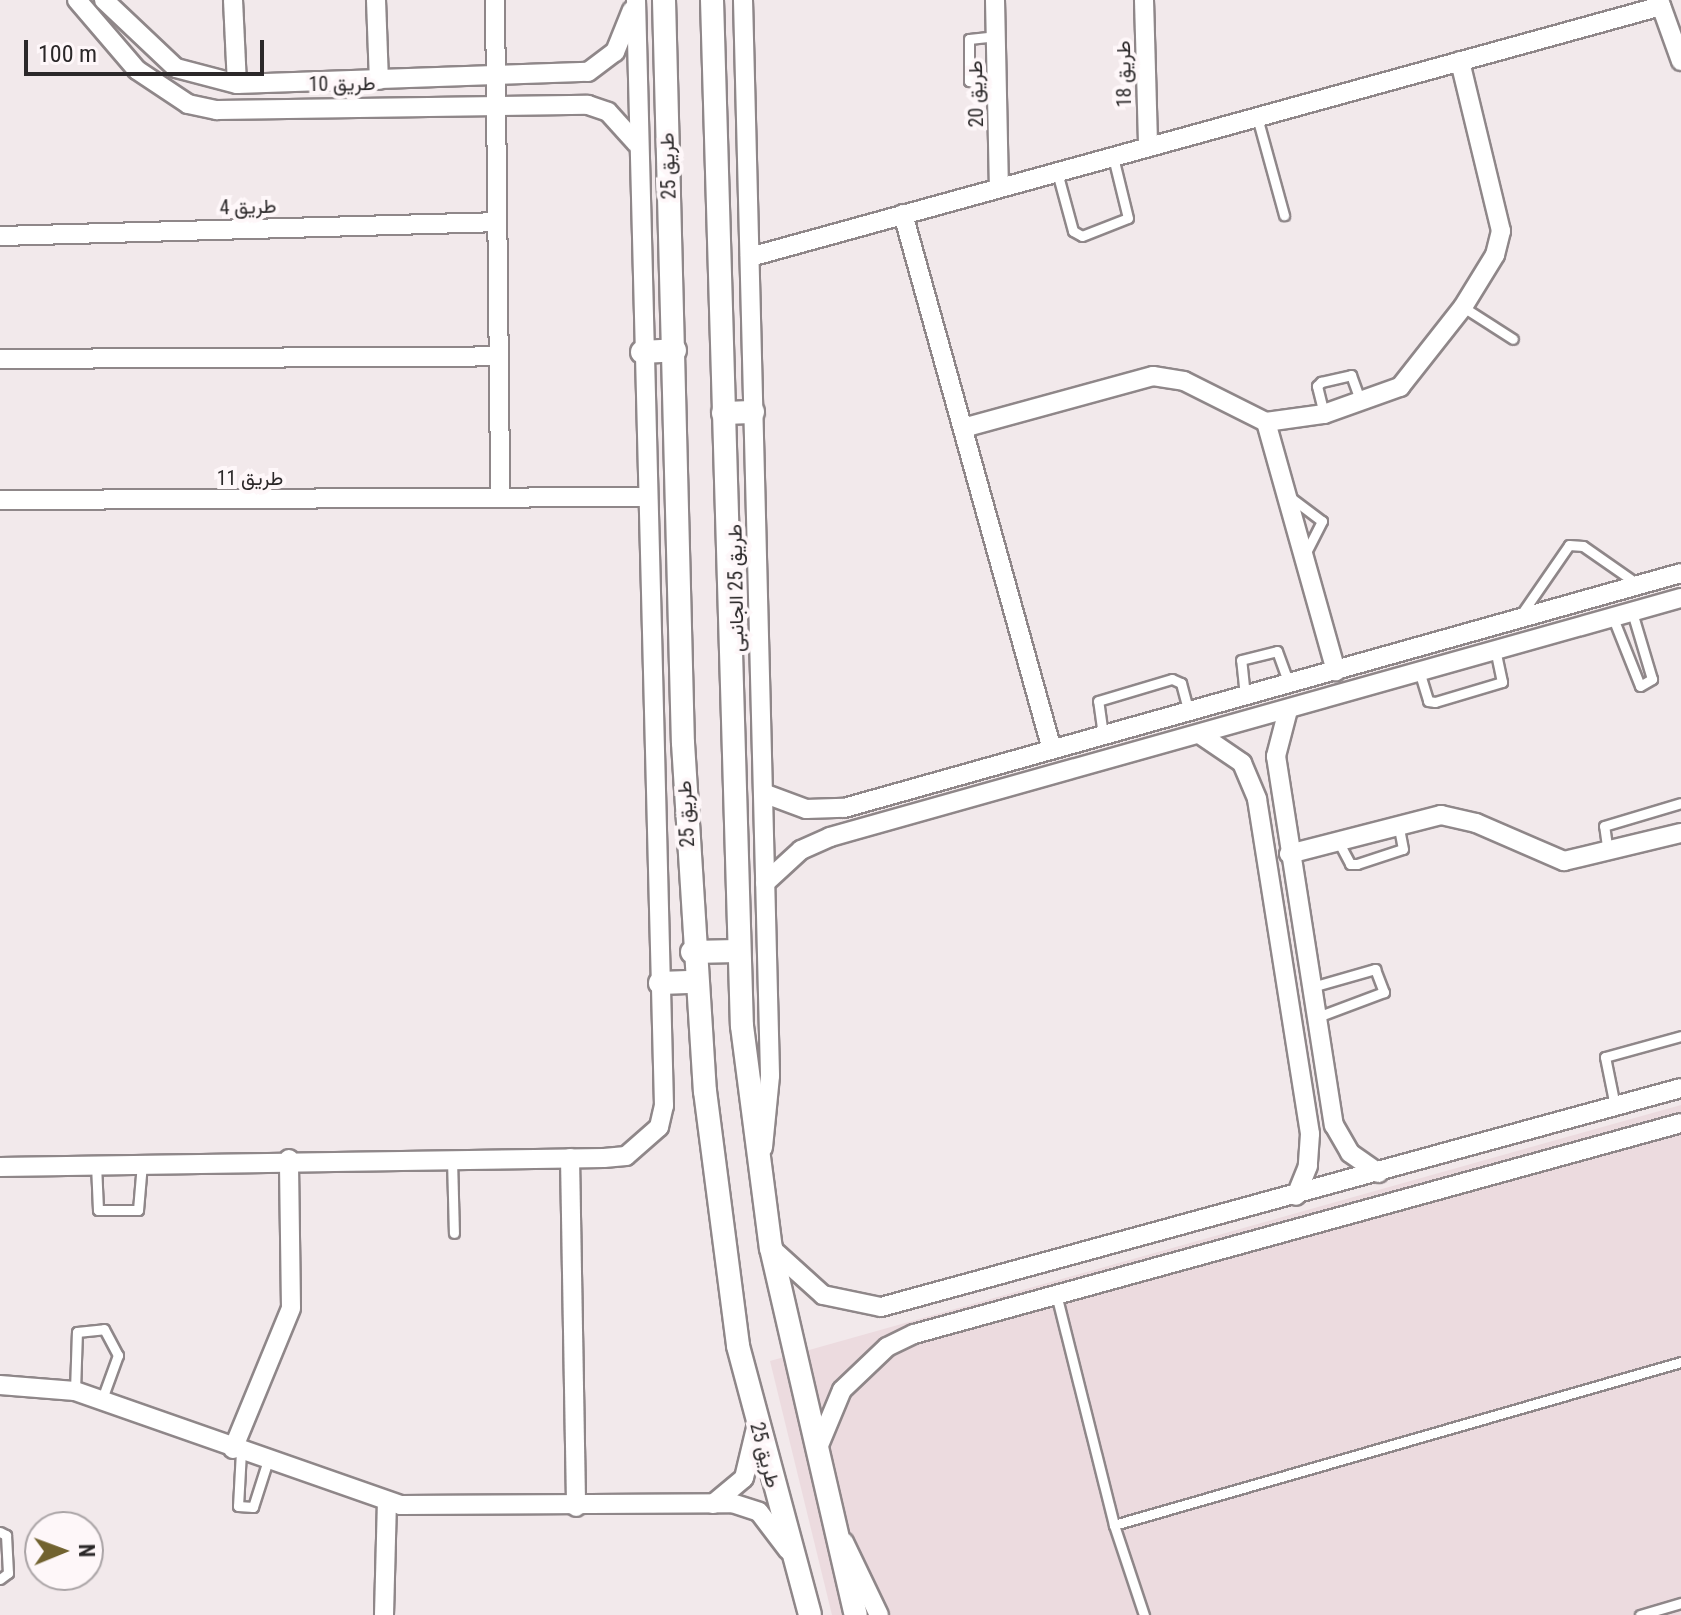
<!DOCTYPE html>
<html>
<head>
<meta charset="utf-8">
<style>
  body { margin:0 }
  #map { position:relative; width:1681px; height:1615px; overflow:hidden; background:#f2e9eb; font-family:"Roboto Condensed",Vazirmatn,sans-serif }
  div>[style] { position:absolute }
  .built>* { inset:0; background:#ecdbdf }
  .roads { filter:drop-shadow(2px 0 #8f8789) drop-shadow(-2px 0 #8f8789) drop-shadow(0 2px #8f8789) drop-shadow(0 -2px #8f8789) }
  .service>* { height:9px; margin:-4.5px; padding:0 4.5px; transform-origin:4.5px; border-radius:4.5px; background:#fff }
  .minor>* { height:18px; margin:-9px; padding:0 9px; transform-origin:9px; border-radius:9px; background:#fff }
  .tertiary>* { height:22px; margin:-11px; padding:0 11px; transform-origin:11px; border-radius:11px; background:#fff }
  span { translate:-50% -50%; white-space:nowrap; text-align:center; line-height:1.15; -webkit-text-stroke:8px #fef7f9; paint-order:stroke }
  .street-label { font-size:20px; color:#2b2829 }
  .north { position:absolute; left:24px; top:1511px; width:80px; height:80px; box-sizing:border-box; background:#fef7f9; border:2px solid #aaa4a6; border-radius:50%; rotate:89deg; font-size:22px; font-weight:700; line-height:32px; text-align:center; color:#2b2829 }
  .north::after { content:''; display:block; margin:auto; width:28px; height:36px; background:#71622f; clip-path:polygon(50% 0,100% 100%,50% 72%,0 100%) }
  .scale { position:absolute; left:24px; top:40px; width:240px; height:36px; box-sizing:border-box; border:4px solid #2b2829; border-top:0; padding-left:10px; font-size:24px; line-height:28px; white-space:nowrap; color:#2b2829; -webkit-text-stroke:6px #fef7f9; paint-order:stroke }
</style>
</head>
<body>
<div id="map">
  <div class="built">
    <div style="clip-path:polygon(1681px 1105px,1681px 1615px,832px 1615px,770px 1361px)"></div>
  </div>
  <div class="roads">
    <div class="service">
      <div style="left:997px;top:36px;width:28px;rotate:174deg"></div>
      <div style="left:969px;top:39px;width:42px;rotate:90deg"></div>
      <div style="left:969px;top:81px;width:29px;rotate:10deg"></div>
      <div style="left:1257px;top:117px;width:102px;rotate:74.6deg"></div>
      <div style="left:1057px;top:172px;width:61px;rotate:74.8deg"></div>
      <div style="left:1073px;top:231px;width:10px;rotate:29deg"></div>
      <div style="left:1082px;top:236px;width:49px;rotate:-21.4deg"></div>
      <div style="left:1128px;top:218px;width:63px;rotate:-103.8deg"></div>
      <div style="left:1463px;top:307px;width:59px;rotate:32.6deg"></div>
      <div style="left:1324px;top:414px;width:29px;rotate:-104deg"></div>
      <div style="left:1317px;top:386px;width:6px;rotate:-45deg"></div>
      <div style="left:1321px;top:382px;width:31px;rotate:-13deg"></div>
      <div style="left:1351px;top:375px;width:30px;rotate:70deg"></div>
      <div style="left:1290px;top:497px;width:40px;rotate:37deg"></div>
      <div style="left:1322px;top:521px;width:39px;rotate:117deg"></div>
      <div style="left:1520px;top:616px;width:86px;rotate:-55.4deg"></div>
      <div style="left:1569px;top:545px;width:14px;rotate:4deg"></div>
      <div style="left:1583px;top:546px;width:68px;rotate:34.9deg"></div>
      <div style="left:1613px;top:618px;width:73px;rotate:68.3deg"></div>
      <div style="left:1640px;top:686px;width:14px;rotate:-30deg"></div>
      <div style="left:1652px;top:679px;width:70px;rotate:-106.6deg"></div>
      <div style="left:1420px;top:674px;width:28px;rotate:73deg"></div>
      <div style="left:1428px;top:701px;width:7px;rotate:8deg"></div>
      <div style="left:1435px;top:702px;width:70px;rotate:-16.6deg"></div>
      <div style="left:1502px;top:682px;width:30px;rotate:-102deg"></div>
      <div style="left:1245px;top:696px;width:36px;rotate:-96deg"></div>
      <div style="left:1241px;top:660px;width:37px;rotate:-14deg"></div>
      <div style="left:1277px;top:651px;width:35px;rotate:70deg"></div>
      <div style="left:1103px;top:735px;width:34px;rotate:-98deg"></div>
      <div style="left:1098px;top:701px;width:77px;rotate:-16.6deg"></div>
      <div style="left:1172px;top:679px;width:10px;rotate:24deg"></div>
      <div style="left:1181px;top:683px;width:30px;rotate:75deg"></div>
      <div style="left:1338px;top:841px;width:26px;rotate:62deg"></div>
      <div style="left:1350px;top:864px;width:7px"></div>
      <div style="left:1357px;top:864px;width:48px;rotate:-18.1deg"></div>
      <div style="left:1403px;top:849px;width:25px;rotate:-101deg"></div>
      <div style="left:1608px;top:853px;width:27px;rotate:-98deg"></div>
      <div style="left:1604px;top:826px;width:80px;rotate:-16.6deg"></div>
      <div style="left:1312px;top:987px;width:66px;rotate:-15.9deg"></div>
      <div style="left:1375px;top:969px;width:25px;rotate:69deg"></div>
      <div style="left:1384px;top:992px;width:74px;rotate:159.4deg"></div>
      <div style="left:1615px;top:1106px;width:50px;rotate:-101.5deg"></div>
      <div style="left:1605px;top:1057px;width:79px;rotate:-15.4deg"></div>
      <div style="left:452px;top:1159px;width:74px;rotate:88.5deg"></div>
      <div style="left:96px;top:1164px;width:46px;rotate:87.5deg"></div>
      <div style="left:98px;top:1210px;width:40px"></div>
      <div style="left:138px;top:1210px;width:47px;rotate:-85.1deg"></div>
      <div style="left:1056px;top:1294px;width:238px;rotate:75.9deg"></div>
      <div style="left:1114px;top:1525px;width:95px;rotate:71.6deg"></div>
      <div style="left:75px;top:1391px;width:59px;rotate:-88.1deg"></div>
      <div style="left:77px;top:1332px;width:27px;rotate:-6deg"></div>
      <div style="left:104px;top:1329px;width:30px;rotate:62deg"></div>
      <div style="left:118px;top:1355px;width:47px;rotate:110deg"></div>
      <div style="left:241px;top:1451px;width:55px;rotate:93.1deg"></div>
      <div style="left:238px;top:1506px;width:15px;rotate:4deg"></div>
      <div style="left:253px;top:1507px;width:49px;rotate:-72.3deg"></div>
      <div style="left:1114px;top:1525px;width:590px;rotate:-16.04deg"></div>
      <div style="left:0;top:1532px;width:7px;rotate:27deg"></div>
      <div style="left:6px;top:1535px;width:38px;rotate:87deg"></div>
      <div style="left:8px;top:1573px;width:10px;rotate:143deg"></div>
      <div style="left:1640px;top:1615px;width:43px;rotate:-16.3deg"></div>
    </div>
    <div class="minor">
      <div style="left:77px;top:0;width:92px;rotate:49.4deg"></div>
      <div style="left:137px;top:70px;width:61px;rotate:33.7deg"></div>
      <div style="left:188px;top:104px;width:30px;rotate:12deg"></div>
      <div style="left:217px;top:110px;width:371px;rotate:-0.8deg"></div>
      <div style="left:588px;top:105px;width:21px;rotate:19deg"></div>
      <div style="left:608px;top:112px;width:42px;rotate:47.9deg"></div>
      <div style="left:104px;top:0;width:99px;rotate:43.4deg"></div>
      <div style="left:176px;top:68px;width:63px;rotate:14.7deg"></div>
      <div style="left:237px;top:84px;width:351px;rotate:-2deg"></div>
      <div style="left:588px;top:72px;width:34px;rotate:-37deg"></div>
      <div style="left:615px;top:52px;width:45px;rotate:-68deg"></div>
      <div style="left:233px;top:0;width:84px;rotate:87.3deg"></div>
      <div style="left:376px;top:0;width:80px;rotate:87.9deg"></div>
      <div style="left:495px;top:0;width:498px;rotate:89.4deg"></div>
      <div style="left:743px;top:0;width:1076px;rotate:88.56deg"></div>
      <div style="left:770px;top:1076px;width:72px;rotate:95.6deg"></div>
      <div style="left:995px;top:0;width:188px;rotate:88.8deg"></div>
      <div style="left:1144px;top:0;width:147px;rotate:88.4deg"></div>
      <div style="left:1659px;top:0;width:65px;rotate:70.2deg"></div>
      <div style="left:903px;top:214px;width:556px;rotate:74.46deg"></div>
      <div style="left:0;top:236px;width:497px;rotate:-1.6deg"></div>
      <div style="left:750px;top:257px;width:945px;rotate:-15.4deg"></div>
      <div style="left:0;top:359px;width:498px;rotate:-0.3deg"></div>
      <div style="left:1266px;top:422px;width:259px;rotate:74.3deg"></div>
      <div style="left:963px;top:428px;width:197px;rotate:-15.3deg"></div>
      <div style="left:1153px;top:376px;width:31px;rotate:9deg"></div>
      <div style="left:1184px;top:381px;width:92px;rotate:26.6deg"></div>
      <div style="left:1266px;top:422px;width:59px;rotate:-7.9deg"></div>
      <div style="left:1324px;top:414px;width:81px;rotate:-19.6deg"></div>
      <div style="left:1400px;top:387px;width:102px;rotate:-51.8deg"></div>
      <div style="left:1463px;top:307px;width:61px;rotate:-58.4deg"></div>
      <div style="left:1495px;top:255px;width:25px;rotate:-76deg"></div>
      <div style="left:1501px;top:231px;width:175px;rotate:-103.6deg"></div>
      <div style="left:0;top:500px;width:646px;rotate:-0.27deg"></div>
      <div style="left:1288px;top:710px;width:48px;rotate:104.6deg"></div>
      <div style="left:1276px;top:756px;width:374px;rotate:81.1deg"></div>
      <div style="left:1334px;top:1125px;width:32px;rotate:60deg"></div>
      <div style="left:1350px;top:1153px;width:35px;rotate:35deg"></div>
      <div style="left:1201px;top:735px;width:50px;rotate:34.3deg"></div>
      <div style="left:1242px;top:763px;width:39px;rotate:67deg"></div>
      <div style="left:1257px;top:799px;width:339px;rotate:81deg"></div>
      <div style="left:1310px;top:1134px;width:32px;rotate:94deg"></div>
      <div style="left:1308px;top:1166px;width:32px;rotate:112deg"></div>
      <div style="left:763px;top:793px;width:46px;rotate:20.4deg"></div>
      <div style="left:806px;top:809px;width:38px;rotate:-2deg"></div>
      <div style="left:844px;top:808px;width:869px;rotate:-15.68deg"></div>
      <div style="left:1289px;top:854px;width:157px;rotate:-14.4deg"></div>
      <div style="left:1441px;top:815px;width:36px;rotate:13deg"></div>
      <div style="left:1476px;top:823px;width:96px;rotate:23.4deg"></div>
      <div style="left:1564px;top:861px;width:120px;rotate:-13.5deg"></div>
      <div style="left:765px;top:883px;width:49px;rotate:-42.5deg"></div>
      <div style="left:801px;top:850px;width:32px;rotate:-24deg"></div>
      <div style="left:830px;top:837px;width:884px;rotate:-15.69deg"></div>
      <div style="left:570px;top:1158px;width:349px;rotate:89deg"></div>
      <div style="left:0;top:1167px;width:604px;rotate:-0.85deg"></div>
      <div style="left:604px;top:1158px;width:22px;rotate:-5deg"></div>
      <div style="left:626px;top:1156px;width:44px;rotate:-41.3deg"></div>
      <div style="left:659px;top:1127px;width:22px;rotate:-77deg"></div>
      <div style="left:664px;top:1106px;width:1106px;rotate:-91.45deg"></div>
      <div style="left:771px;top:1248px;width:70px;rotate:42.1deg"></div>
      <div style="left:823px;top:1295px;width:59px;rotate:11.7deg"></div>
      <div style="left:881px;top:1307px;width:829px;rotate:-15.31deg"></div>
      <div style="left:0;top:1385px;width:75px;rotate:4.6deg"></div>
      <div style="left:75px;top:1391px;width:345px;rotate:19.3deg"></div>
      <div style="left:401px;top:1505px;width:331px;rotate:-0.3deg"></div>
      <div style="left:732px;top:1503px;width:28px;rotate:18deg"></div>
      <div style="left:759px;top:1512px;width:48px;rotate:52.7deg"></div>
      <div style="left:233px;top:1449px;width:152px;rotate:-67.6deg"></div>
      <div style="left:291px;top:1308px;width:149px;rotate:-90.8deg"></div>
      <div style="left:817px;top:1450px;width:65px;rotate:-67.4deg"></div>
      <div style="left:842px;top:1390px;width:62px;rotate:-43.7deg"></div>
      <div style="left:887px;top:1347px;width:30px;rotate:-26deg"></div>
      <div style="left:914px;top:1334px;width:795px;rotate:-15.38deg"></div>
      <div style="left:713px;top:1504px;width:40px;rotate:-40deg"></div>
      <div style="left:744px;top:1478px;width:51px;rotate:-76.5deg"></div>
      <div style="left:844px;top:1542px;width:81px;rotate:64.4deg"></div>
      <div style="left:384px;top:1615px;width:114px;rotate:-88.5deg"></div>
    </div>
    <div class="tertiary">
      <div style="left:664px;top:0;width:743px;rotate:88.54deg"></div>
      <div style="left:683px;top:743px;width:349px;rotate:86.4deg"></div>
      <div style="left:705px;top:1091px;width:257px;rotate:82.6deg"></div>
      <div style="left:738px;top:1346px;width:278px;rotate:75deg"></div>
      <div style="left:712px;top:0;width:1026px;rotate:88.33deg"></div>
      <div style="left:742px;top:1026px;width:224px;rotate:82.6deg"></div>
      <div style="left:771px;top:1248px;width:377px;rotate:77deg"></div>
      <div style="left:642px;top:352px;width:33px;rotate:-3deg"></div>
      <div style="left:723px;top:413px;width:30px;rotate:-2deg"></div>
      <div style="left:692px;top:952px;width:45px;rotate:-1.3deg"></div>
      <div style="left:660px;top:983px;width:35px;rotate:-2deg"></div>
    </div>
  </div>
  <div class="street-label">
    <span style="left:1124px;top:74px;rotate:-91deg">طريق 18</span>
    <span style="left:342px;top:84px;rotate:-1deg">طريق 10</span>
    <span style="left:976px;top:94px;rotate:-91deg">طريق 20</span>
    <span style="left:668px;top:166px;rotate:-92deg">طريق 25</span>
    <span style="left:248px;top:207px;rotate:-2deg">طريق 4</span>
    <span style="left:250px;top:478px">طريق 11</span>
    <span style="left:736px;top:588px;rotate:-91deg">طريق 25 الجانبى</span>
    <span style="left:686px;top:814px;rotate:-93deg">طريق 25</span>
    <span style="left:765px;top:1455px;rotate:75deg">طريق 25</span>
  </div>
  <div class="north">N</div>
  <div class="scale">100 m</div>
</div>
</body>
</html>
